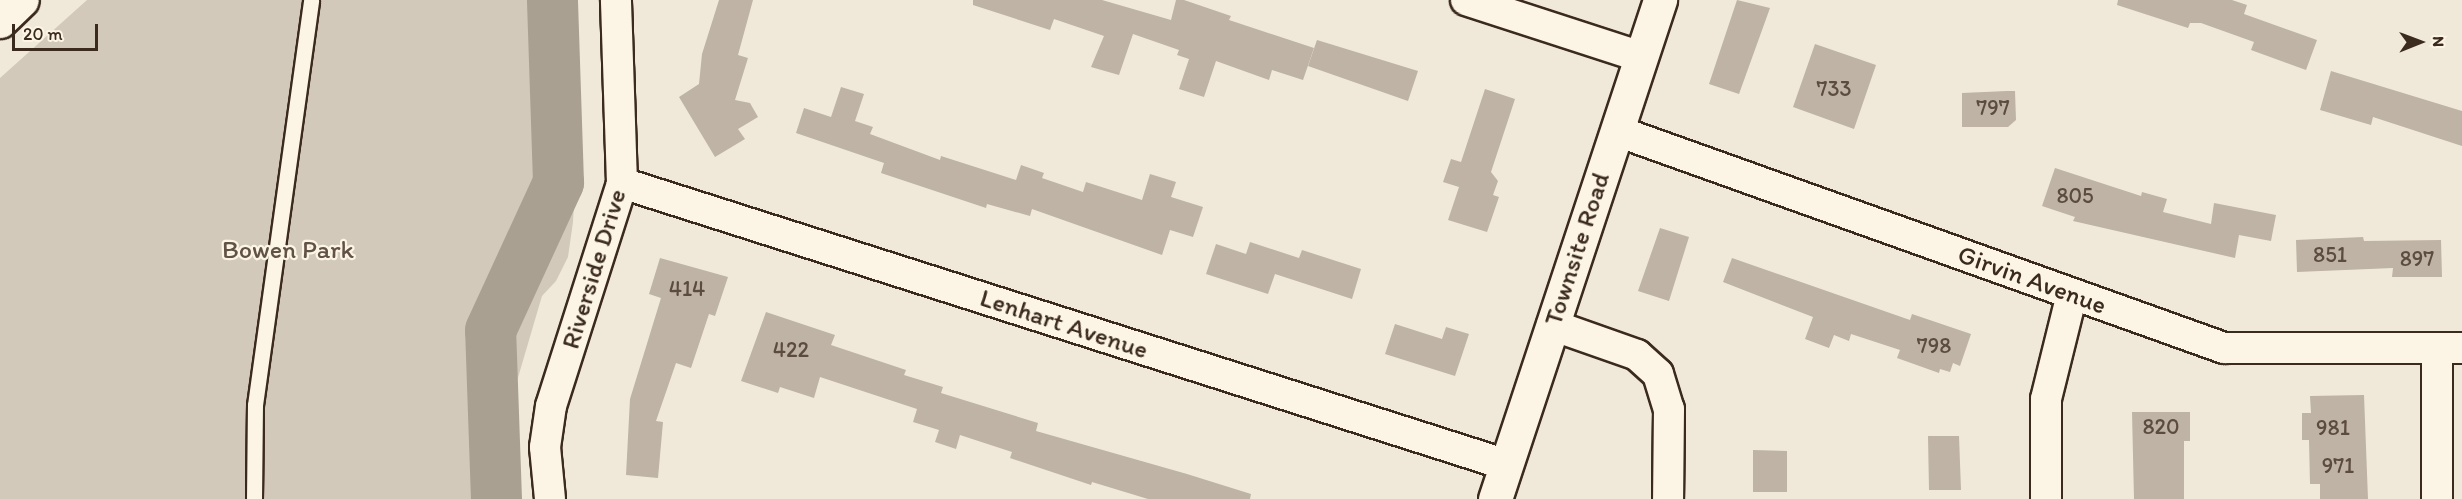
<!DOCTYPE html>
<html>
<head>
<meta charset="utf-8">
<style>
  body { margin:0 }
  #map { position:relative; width:2462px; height:499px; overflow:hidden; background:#f0e9d9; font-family:Itim,sans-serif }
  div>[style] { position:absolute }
  .green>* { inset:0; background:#d2c9ba }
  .river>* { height:51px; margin:-25.5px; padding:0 25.5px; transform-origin:25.5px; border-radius:25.5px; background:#aaa091 }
  .building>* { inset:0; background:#beb3a4 }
  .roads { filter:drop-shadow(2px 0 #3b2a1e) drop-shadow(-2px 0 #3b2a1e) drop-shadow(0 2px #3b2a1e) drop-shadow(0 -2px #3b2a1e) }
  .lane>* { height:15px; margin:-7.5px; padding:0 7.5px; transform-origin:7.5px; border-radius:7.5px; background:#fcf5e5 }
  .street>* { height:30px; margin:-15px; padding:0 15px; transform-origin:15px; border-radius:15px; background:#fcf5e5 }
  .secondary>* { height:33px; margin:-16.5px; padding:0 16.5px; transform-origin:16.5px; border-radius:16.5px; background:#fcf5e5 }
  span { translate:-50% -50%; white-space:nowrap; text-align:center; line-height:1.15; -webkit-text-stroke:4.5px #fcf5e5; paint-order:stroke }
  .number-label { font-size:22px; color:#5c4c40 }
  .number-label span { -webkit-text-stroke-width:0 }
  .street-label { font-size:26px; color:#3b2a1e }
  .park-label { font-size:26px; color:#615245 }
  .north { position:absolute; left:2390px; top:12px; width:60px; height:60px; -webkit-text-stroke:4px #fcf5e5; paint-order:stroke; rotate:89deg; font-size:16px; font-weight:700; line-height:24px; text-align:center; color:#3b2a1e }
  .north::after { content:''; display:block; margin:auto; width:21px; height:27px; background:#3b2a1e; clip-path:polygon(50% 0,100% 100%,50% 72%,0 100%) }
  .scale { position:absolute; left:12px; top:24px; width:86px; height:27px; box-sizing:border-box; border:3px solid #3b2a1e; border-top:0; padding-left:8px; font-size:18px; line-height:21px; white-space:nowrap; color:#3b2a1e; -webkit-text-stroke:4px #fcf5e5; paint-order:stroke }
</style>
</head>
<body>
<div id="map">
  <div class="green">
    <div style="clip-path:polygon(87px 0,566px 0,562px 78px,577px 150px,573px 222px,568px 257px,556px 281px,542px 296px,517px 381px,507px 499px,0 499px,0 78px)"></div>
  </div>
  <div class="river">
    <div style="left:496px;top:499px;width:169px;rotate:-92deg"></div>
    <div style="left:490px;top:330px;width:163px;rotate:-65.3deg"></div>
    <div style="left:558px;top:182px;width:182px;rotate:-91.9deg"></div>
  </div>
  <div class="building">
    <div style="clip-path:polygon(719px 0,753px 0,738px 55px,748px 58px,735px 100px,750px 103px,758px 117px,738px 129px,745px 139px,715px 157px,679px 97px,699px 84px,702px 54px)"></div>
    <div style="clip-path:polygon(973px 0,1102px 0,1171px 20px,1176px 0,1184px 0,1231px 16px,1229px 20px,1314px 48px,1303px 80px,1272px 70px,1269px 80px,1216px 61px,1204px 97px,1179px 89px,1189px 59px,1177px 55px,1179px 50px,1133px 34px,1119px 75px,1091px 67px,1104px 36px,1054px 19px,1050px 30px,973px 5px)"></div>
    <div style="clip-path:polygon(1737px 0,1770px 8px,1739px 94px,1709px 84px)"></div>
    <div style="clip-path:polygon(2118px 0,2232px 0,2247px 5px,2244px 14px,2317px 40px,2306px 70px,2251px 50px,2254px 42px,2201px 23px,2190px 23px,2188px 28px,2117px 5px)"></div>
    <div style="clip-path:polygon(1317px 40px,1418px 71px,1408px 101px,1308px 66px)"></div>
    <div style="clip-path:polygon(1815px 44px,1876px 65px,1854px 129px,1793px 107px)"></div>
    <div style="clip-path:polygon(2331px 71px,2462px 111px,2462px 146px,2373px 117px,2371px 125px,2320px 110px)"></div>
    <div style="clip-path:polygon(841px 87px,864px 94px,855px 121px,873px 127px,870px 134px,940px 160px,941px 156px,1016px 180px,1021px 165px,1044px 173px,1042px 178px,1083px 192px,1086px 182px,1142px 200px,1150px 174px,1176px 182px,1171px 197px,1203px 207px,1193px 237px,1170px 230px,1162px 255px,1032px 209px,1030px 216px,987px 204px,986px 208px,881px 173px,884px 163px,796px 133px,804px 108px,831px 117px)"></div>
    <div style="clip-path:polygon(1485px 89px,1515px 99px,1491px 172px,1498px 181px,1493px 195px,1499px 197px,1487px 232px,1448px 220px,1459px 187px,1443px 182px,1451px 159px,1461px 162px)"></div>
    <div style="clip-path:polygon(2007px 91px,2015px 91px,2016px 120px,2008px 127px,1962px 127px,1962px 93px)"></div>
    <div style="clip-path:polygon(2055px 168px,2141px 196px,2142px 192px,2167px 199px,2163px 212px,2211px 224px,2214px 203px,2276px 215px,2271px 241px,2239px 235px,2235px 258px,2073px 221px,2075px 217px,2042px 206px)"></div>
    <div style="clip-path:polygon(1660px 228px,1689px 237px,1669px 301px,1638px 291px)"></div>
    <div style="clip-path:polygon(2363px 237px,2364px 241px,2441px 240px,2442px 277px,2392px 277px,2393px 268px,2297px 272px,2296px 240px)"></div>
    <div style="clip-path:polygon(1250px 242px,1299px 258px,1302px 250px,1361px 269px,1352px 299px,1275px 274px,1268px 294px,1206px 274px,1216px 244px,1246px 254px)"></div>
    <div style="clip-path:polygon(660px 258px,728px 277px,715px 316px,709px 314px,691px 368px,676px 363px,656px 421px,663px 422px,658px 478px,626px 475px,630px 399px,661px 298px,649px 294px)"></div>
    <div style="clip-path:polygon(1732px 258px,1910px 320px,1912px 314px,1971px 334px,1960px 366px,1953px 363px,1950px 372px,1940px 369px,1939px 373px,1897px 358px,1900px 350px,1851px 334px,1849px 341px,1834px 335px,1829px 348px,1805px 339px,1813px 317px,1723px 282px)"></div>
    <div style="clip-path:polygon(766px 312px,835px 335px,831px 345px,906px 370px,904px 375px,943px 387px,941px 393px,1038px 423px,1036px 431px,1187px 474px,1251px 494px,1250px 499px,1148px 499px,1092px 482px,1091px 485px,1010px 458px,1012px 452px,960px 435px,956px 449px,935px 442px,939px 430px,913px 422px,917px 409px,820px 377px,814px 398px,780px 387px,778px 393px,741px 381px)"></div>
    <div style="clip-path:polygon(1395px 324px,1442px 339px,1446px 327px,1469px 334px,1455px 376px,1385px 354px)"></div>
    <div style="clip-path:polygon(2364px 395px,2368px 499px,2320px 499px,2320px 484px,2310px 484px,2309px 440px,2302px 440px,2302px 413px,2311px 413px,2310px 396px)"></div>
    <div style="clip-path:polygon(2132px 412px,2190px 412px,2190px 441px,2184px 441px,2184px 499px,2134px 499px)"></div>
    <div style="clip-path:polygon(1928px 436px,1959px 436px,1961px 490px,1929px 490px)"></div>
    <div style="clip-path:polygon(1753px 450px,1787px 451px,1787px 492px,1753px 492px)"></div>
  </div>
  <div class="roads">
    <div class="lane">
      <div style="left:254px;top:499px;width:94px;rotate:-89.4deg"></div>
      <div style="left:255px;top:405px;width:409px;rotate:-82.1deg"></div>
    </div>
    <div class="street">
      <div style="left:1466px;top:0;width:184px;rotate:18deg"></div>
      <div style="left:1617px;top:131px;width:645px;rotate:19.67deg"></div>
      <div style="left:2224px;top:348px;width:238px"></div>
      <div style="left:622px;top:183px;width:929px;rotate:17.67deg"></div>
      <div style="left:1552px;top:325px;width:90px;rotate:19.4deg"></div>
      <div style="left:1637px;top:355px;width:28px;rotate:42deg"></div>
      <div style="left:1658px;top:374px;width:37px;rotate:73deg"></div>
      <div style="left:1669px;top:409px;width:90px;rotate:90.6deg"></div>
      <div style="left:2437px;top:348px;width:151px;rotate:90deg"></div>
      <div style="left:550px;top:499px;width:52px;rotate:-95.5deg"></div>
      <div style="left:545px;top:447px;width:41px;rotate:-81.7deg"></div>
      <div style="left:551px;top:406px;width:234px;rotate:-72.3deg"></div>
      <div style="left:622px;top:183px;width:183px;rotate:-91.9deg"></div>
      <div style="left:2046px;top:499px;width:100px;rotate:-90deg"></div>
      <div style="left:2046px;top:399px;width:108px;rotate:-76.1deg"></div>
    </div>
    <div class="secondary">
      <div style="left:0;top:21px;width:30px;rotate:-44deg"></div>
      <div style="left:1495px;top:499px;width:526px;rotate:-71.7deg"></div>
    </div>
  </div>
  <div class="number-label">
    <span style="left:1834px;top:89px">733</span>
    <span style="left:1993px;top:108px">797</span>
    <span style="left:2075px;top:196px">805</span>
    <span style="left:2330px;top:255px">851</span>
    <span style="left:2417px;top:259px">897</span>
    <span style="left:687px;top:289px">414</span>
    <span style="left:1934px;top:346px">798</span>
    <span style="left:791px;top:350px">422</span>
    <span style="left:2161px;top:427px">820</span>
    <span style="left:2333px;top:428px">981</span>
    <span style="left:2338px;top:466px">971</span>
  </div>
  <div class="street-label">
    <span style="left:1577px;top:249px;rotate:-72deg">Townsite Road</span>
    <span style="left:594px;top:269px;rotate:-73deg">Riverside Drive</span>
    <span style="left:2032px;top:280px;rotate:20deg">Girvin Avenue</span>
    <span style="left:1064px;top:324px;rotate:18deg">Lenhart Avenue</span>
  </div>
  <div class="park-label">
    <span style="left:288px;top:250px">Bowen Park</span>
  </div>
  <div class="north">N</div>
  <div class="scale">20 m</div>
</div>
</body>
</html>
